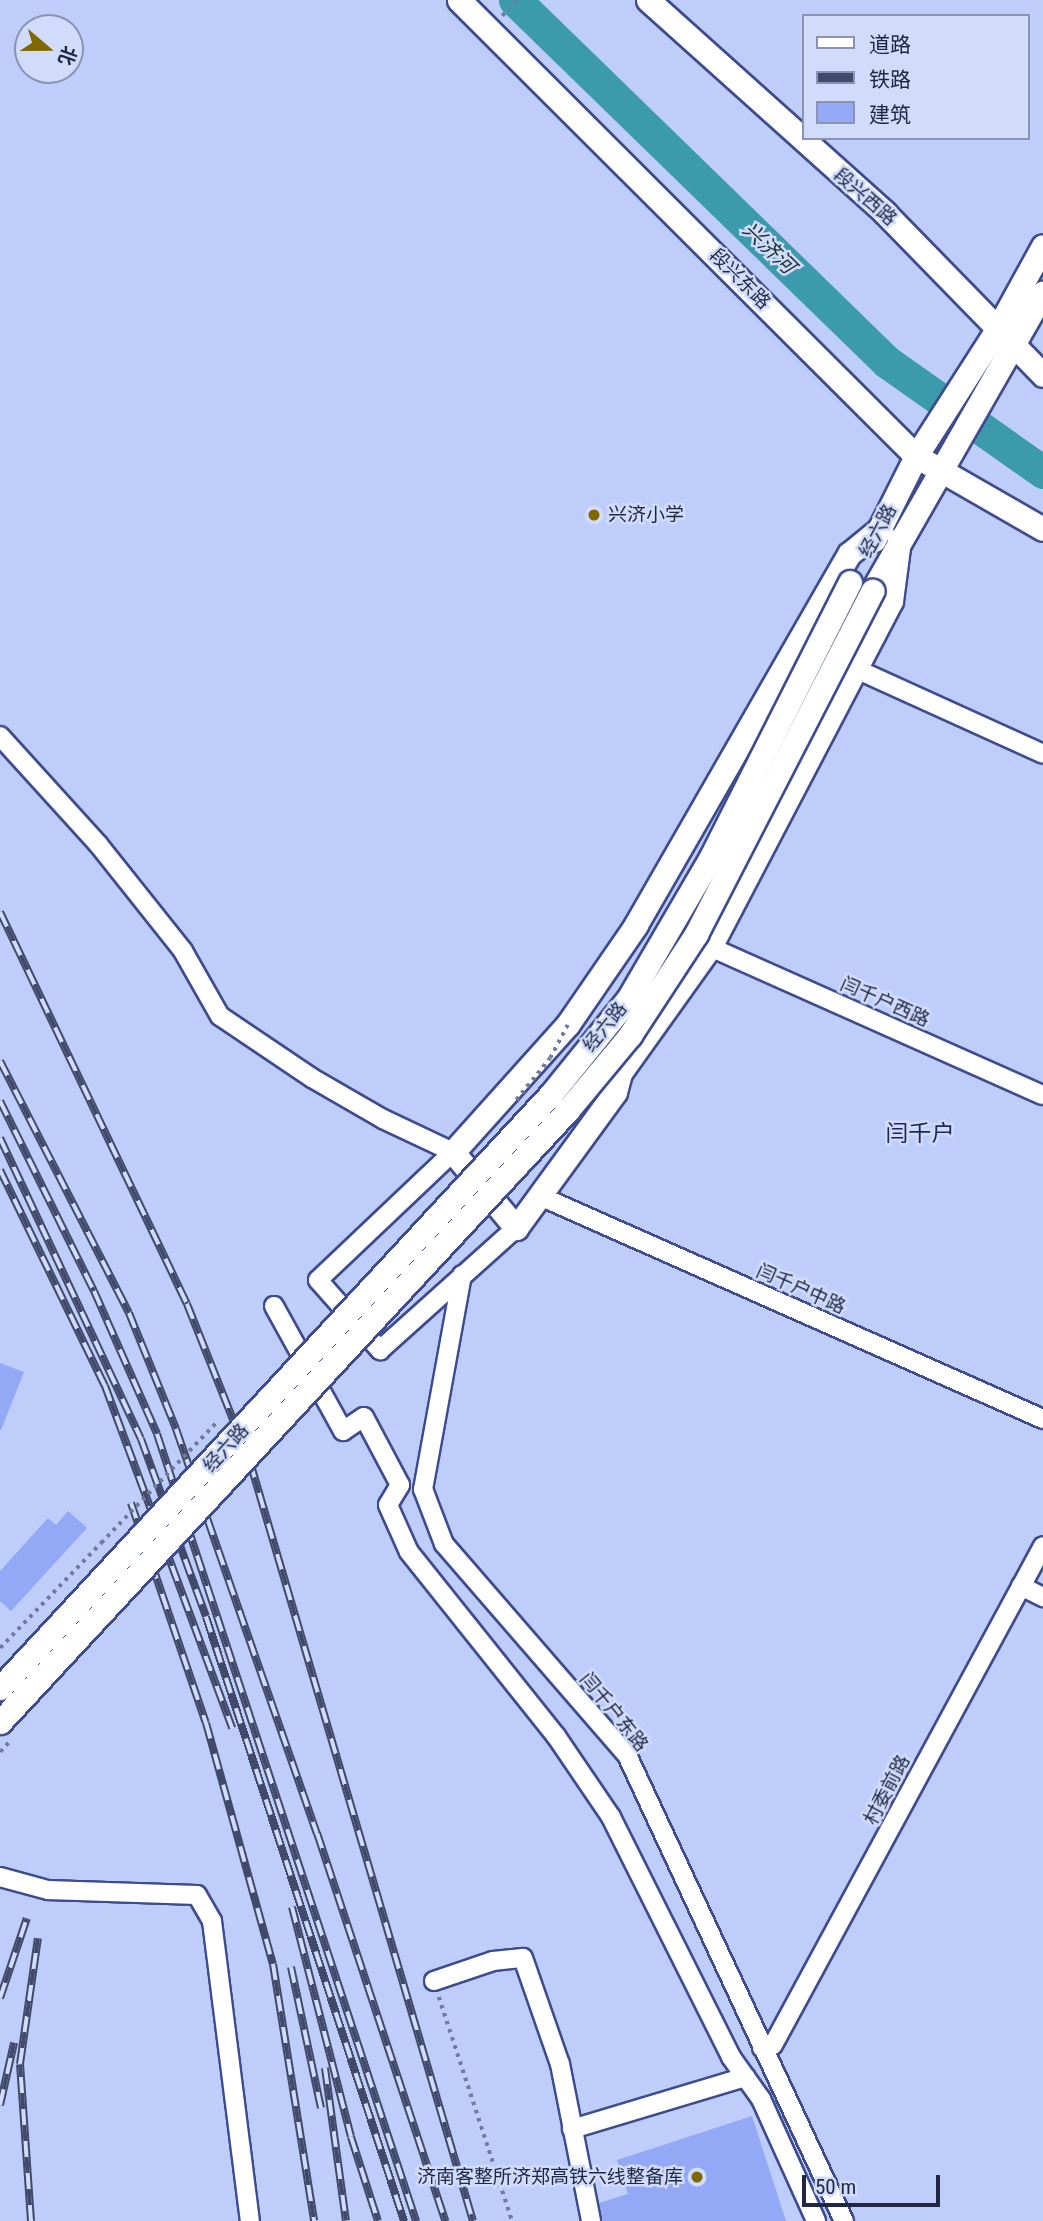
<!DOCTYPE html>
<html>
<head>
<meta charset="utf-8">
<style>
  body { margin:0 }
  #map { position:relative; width:1043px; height:2221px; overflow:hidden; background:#bfcdfb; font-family:"Roboto Condensed","Noto Sans SC",sans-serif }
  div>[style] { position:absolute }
  .river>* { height:33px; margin:-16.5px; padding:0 16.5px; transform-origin:16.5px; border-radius:16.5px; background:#3b9bac }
  .building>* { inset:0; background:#94a9f6 }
  .path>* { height:3.5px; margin-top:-1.75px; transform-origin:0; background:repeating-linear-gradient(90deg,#6f7aa0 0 3.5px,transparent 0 8.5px) }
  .roads { filter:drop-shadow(2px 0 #3d4c8e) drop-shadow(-2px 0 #3d4c8e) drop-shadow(0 2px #3d4c8e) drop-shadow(0 -2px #3d4c8e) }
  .minor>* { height:18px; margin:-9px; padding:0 9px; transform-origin:9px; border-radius:9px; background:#fff }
  .major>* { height:23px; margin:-11.5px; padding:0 11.5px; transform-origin:11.5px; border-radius:11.5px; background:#fff }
  .rail>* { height:8px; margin-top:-4px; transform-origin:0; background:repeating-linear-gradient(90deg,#d1dbfa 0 16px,#414a6b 0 32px); box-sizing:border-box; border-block:2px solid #414a6b }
  .path-bridge>* { height:3.5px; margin-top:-1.75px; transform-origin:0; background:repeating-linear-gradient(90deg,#6f7aa0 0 3.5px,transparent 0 8.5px) }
  .bridges { filter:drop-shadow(2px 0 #3d4c8e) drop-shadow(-2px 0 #3d4c8e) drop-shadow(0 2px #3d4c8e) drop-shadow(0 -2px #3d4c8e) }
  .major-bridge>* { height:23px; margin:-11.5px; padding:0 11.5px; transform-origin:11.5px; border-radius:11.5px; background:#fff }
  .dots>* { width:19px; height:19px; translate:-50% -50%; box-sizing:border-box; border:4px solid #d1dbfa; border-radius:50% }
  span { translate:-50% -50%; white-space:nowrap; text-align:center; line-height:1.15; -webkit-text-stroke:5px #d1dbfa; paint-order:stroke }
  .street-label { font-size:19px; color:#1f2744 }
  .poi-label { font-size:19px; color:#1f2744 }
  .left { translate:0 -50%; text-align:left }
  .right { translate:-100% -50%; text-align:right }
  .water-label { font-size:21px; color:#1b3135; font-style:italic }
  .quarter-label { font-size:23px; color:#1c2563 }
  .legend { position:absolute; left:802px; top:14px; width:228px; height:126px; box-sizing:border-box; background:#d1dbfa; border:2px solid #8a93b1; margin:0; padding:9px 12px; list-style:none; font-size:21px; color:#1f2744 }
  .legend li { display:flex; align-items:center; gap:14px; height:35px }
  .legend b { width:35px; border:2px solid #8a93b1 }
  .north { position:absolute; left:14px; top:14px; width:70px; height:70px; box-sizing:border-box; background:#d1dbfa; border:2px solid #8a93b1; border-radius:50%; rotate:110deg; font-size:19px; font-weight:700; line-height:28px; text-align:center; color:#1f2744 }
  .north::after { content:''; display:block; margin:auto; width:24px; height:32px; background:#816700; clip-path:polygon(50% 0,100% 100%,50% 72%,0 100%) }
  .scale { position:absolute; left:802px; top:2175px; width:138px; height:32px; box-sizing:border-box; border:4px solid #1f2744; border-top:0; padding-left:9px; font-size:21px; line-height:24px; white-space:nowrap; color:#1f2744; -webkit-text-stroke:5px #d1dbfa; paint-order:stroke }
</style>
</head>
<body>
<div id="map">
  <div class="river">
    <div style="left:515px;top:0;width:519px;rotate:44.22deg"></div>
    <div style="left:887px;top:362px;width:191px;rotate:35.2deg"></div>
  </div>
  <div class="building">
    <div style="clip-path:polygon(0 1363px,24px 1372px,1px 1430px,0 1430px)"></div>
    <div style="clip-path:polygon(68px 1511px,87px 1528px,11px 1611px,0 1601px,0 1571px,48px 1518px,56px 1525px)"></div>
    <div style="clip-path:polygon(752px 2116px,786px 2221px,603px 2221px,599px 2203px,628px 2194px,617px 2160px)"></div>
  </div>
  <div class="path">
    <div style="left:502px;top:16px;width:22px;rotate:-47deg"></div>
    <div style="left:0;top:1648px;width:146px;rotate:-46.1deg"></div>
    <div style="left:0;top:1752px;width:15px;rotate:-48deg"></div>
    <div style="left:439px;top:1997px;width:236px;rotate:71.9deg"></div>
  </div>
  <div class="roads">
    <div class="minor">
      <div style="left:856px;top:669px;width:205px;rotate:24.4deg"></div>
      <div style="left:0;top:736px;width:146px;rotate:47.8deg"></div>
      <div style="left:98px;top:844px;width:137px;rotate:51.5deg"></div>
      <div style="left:183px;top:951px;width:75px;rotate:60.4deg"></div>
      <div style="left:220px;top:1016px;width:111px;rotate:34deg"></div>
      <div style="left:312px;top:1078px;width:82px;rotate:30deg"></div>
      <div style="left:383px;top:1119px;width:77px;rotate:25.2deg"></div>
      <div style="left:453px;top:1152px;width:186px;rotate:136.5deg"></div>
      <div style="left:318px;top:1280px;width:94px;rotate:48.5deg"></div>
      <div style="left:380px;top:1350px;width:183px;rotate:-41.9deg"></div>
      <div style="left:710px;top:947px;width:364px;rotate:24deg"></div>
      <div style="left:542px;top:1197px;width:548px;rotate:23.9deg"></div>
      <div style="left:462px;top:1275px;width:218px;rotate:100.3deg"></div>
      <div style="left:423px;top:1489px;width:59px;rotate:69.1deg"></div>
      <div style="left:444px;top:1544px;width:279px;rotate:49.1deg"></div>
      <div style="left:627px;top:1755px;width:514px;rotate:65.03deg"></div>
      <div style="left:274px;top:1306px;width:143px;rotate:61.1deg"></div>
      <div style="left:343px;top:1431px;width:25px;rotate:-34deg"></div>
      <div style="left:364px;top:1417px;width:77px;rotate:62.1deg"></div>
      <div style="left:400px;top:1485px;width:23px;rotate:121deg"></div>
      <div style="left:388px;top:1505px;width:51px;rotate:65.9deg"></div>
      <div style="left:409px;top:1552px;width:236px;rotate:51.4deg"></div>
      <div style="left:556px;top:1736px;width:98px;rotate:55.8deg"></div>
      <div style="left:611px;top:1817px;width:268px;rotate:63.4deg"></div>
      <div style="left:731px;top:2057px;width:52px;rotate:54.5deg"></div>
      <div style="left:761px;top:2099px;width:134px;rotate:65.7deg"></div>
      <div style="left:1021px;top:1586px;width:25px;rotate:27deg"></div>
      <div style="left:0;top:1877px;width:50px;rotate:15.2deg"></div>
      <div style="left:48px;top:1890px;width:149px;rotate:1.9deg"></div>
      <div style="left:197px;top:1895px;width:30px;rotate:60deg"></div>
      <div style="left:212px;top:1921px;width:302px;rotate:82.8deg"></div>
      <div style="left:434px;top:1981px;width:62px;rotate:-18.7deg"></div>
      <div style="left:493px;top:1961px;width:30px;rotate:-6deg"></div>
      <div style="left:523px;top:1958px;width:112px;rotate:70.8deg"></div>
      <div style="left:560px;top:2064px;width:160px;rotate:78.8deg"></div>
      <div style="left:762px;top:2048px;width:11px;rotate:-15deg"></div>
      <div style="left:773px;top:2045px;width:567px;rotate:-61.58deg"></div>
      <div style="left:572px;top:2129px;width:181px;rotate:-16.7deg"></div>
    </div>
    <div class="major">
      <div style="left:459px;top:0;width:646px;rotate:44.94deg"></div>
      <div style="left:916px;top:456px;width:146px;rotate:29.9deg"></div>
      <div style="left:648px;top:0;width:319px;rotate:41.9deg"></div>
      <div style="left:885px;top:213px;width:226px;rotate:45.7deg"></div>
      <div style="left:881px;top:528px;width:41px;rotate:140.9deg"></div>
      <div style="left:849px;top:554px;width:428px;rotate:119.9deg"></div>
      <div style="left:636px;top:925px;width:120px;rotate:124.5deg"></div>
      <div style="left:568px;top:1024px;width:172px;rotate:131.9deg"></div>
      <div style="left:453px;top:1152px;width:99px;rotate:50.3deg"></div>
      <div style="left:516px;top:1228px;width:168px;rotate:-53.9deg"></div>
      <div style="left:615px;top:1092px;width:20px;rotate:-75deg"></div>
      <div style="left:620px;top:1073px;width:155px;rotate:-54.5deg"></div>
      <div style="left:710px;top:947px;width:390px;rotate:-62.4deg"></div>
      <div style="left:891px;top:601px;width:62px;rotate:-82.5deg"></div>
      <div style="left:874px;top:540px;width:94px;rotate:-63.4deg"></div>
      <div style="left:916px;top:456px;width:154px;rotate:-57.4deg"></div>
      <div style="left:999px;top:326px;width:91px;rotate:-61.2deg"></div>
      <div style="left:872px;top:591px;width:344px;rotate:-60.2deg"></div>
    </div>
  </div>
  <div class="rail">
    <div style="left:0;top:912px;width:434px;rotate:64.5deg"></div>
    <div style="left:187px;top:1304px;width:170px;rotate:68.3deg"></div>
    <div style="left:250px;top:1462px;width:791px;rotate:73.63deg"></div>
    <div style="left:0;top:1061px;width:283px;rotate:62.9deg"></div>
    <div style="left:129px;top:1313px;width:125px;rotate:67.9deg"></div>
    <div style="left:176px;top:1429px;width:428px;rotate:70.8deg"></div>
    <div style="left:317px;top:1833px;width:409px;rotate:71.7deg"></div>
    <div style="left:0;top:1101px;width:212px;rotate:63.7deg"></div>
    <div style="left:94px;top:1291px;width:156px;rotate:66.2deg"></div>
    <div style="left:157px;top:1434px;width:829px;rotate:71.78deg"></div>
    <div style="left:0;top:1138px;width:332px;rotate:64.9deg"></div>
    <div style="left:141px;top:1439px;width:189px;rotate:69.9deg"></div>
    <div style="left:206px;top:1617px;width:636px;rotate:71.85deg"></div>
    <div style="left:0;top:1170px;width:240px;rotate:64.1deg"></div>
    <div style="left:105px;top:1386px;width:365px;rotate:69.6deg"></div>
    <div style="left:131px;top:1503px;width:232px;rotate:71.2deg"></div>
    <div style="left:206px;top:1723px;width:250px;rotate:74.5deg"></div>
    <div style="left:273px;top:1964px;width:260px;rotate:80.9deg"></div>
    <div style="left:292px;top:1907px;width:237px;rotate:75.6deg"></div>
    <div style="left:351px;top:2137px;width:88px;rotate:72.2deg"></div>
    <div style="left:291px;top:1967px;width:144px;rotate:78deg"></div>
    <div style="left:0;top:1998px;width:84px;rotate:-71.4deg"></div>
    <div style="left:325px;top:2068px;width:154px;rotate:82.2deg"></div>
    <div style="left:0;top:2105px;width:64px;rotate:-77.3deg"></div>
    <div style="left:31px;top:2221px;width:157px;rotate:-94deg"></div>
    <div style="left:20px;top:2064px;width:127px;rotate:-81.9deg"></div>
  </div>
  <div class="path-bridge">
    <div style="left:516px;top:1100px;width:54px;rotate:-51deg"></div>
    <div style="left:550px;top:1058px;width:38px;rotate:-62deg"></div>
    <div style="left:101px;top:1543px;width:169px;rotate:-46.2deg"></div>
  </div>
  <div class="bridges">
    <div class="major-bridge">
      <div style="left:0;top:1688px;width:810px;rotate:-47.15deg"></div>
      <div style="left:551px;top:1094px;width:122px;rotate:-51deg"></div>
      <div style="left:628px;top:999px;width:164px;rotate:-59.7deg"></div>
      <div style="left:711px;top:857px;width:308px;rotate:-63.2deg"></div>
      <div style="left:0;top:1722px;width:834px;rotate:-47.14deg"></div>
      <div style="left:567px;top:1111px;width:99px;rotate:-50.3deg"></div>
      <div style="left:630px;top:1035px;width:121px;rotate:-56.8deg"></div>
      <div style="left:696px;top:934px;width:386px;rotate:-62.8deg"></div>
    </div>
  </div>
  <div class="dots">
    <div style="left:594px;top:515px;background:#816700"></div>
    <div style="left:697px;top:2177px;background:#816700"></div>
  </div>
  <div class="street-label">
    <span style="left:865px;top:197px;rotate:41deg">段兴西路</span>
    <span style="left:740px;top:279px;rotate:45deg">段兴东路</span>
    <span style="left:878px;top:531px;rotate:-62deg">经六路</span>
    <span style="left:885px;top:1002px;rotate:24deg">闫千户西路</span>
    <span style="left:605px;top:1027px;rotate:-51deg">经六路</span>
    <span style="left:801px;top:1289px;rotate:24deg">闫千户中路</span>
    <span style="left:226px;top:1448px;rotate:-48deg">经六路</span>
    <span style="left:614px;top:1712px;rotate:51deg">闫千户东路</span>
    <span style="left:887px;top:1790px;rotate:-62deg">村委前路</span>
  </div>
  <div class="poi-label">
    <span class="left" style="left:608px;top:515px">兴济小学</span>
    <span class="right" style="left:683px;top:2177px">济南客整所济郑高铁六线整备库</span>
  </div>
  <div class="water-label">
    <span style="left:769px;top:248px;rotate:44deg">兴济河</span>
  </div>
  <div class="quarter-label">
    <span style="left:920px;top:1134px">闫千户</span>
  </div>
  <ul class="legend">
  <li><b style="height:9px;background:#fff"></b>道路</li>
  <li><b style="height:9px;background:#414a6b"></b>铁路</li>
  <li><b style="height:19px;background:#94a9f6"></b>建筑</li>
  </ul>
  <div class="north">北</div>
  <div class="scale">50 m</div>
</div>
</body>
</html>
